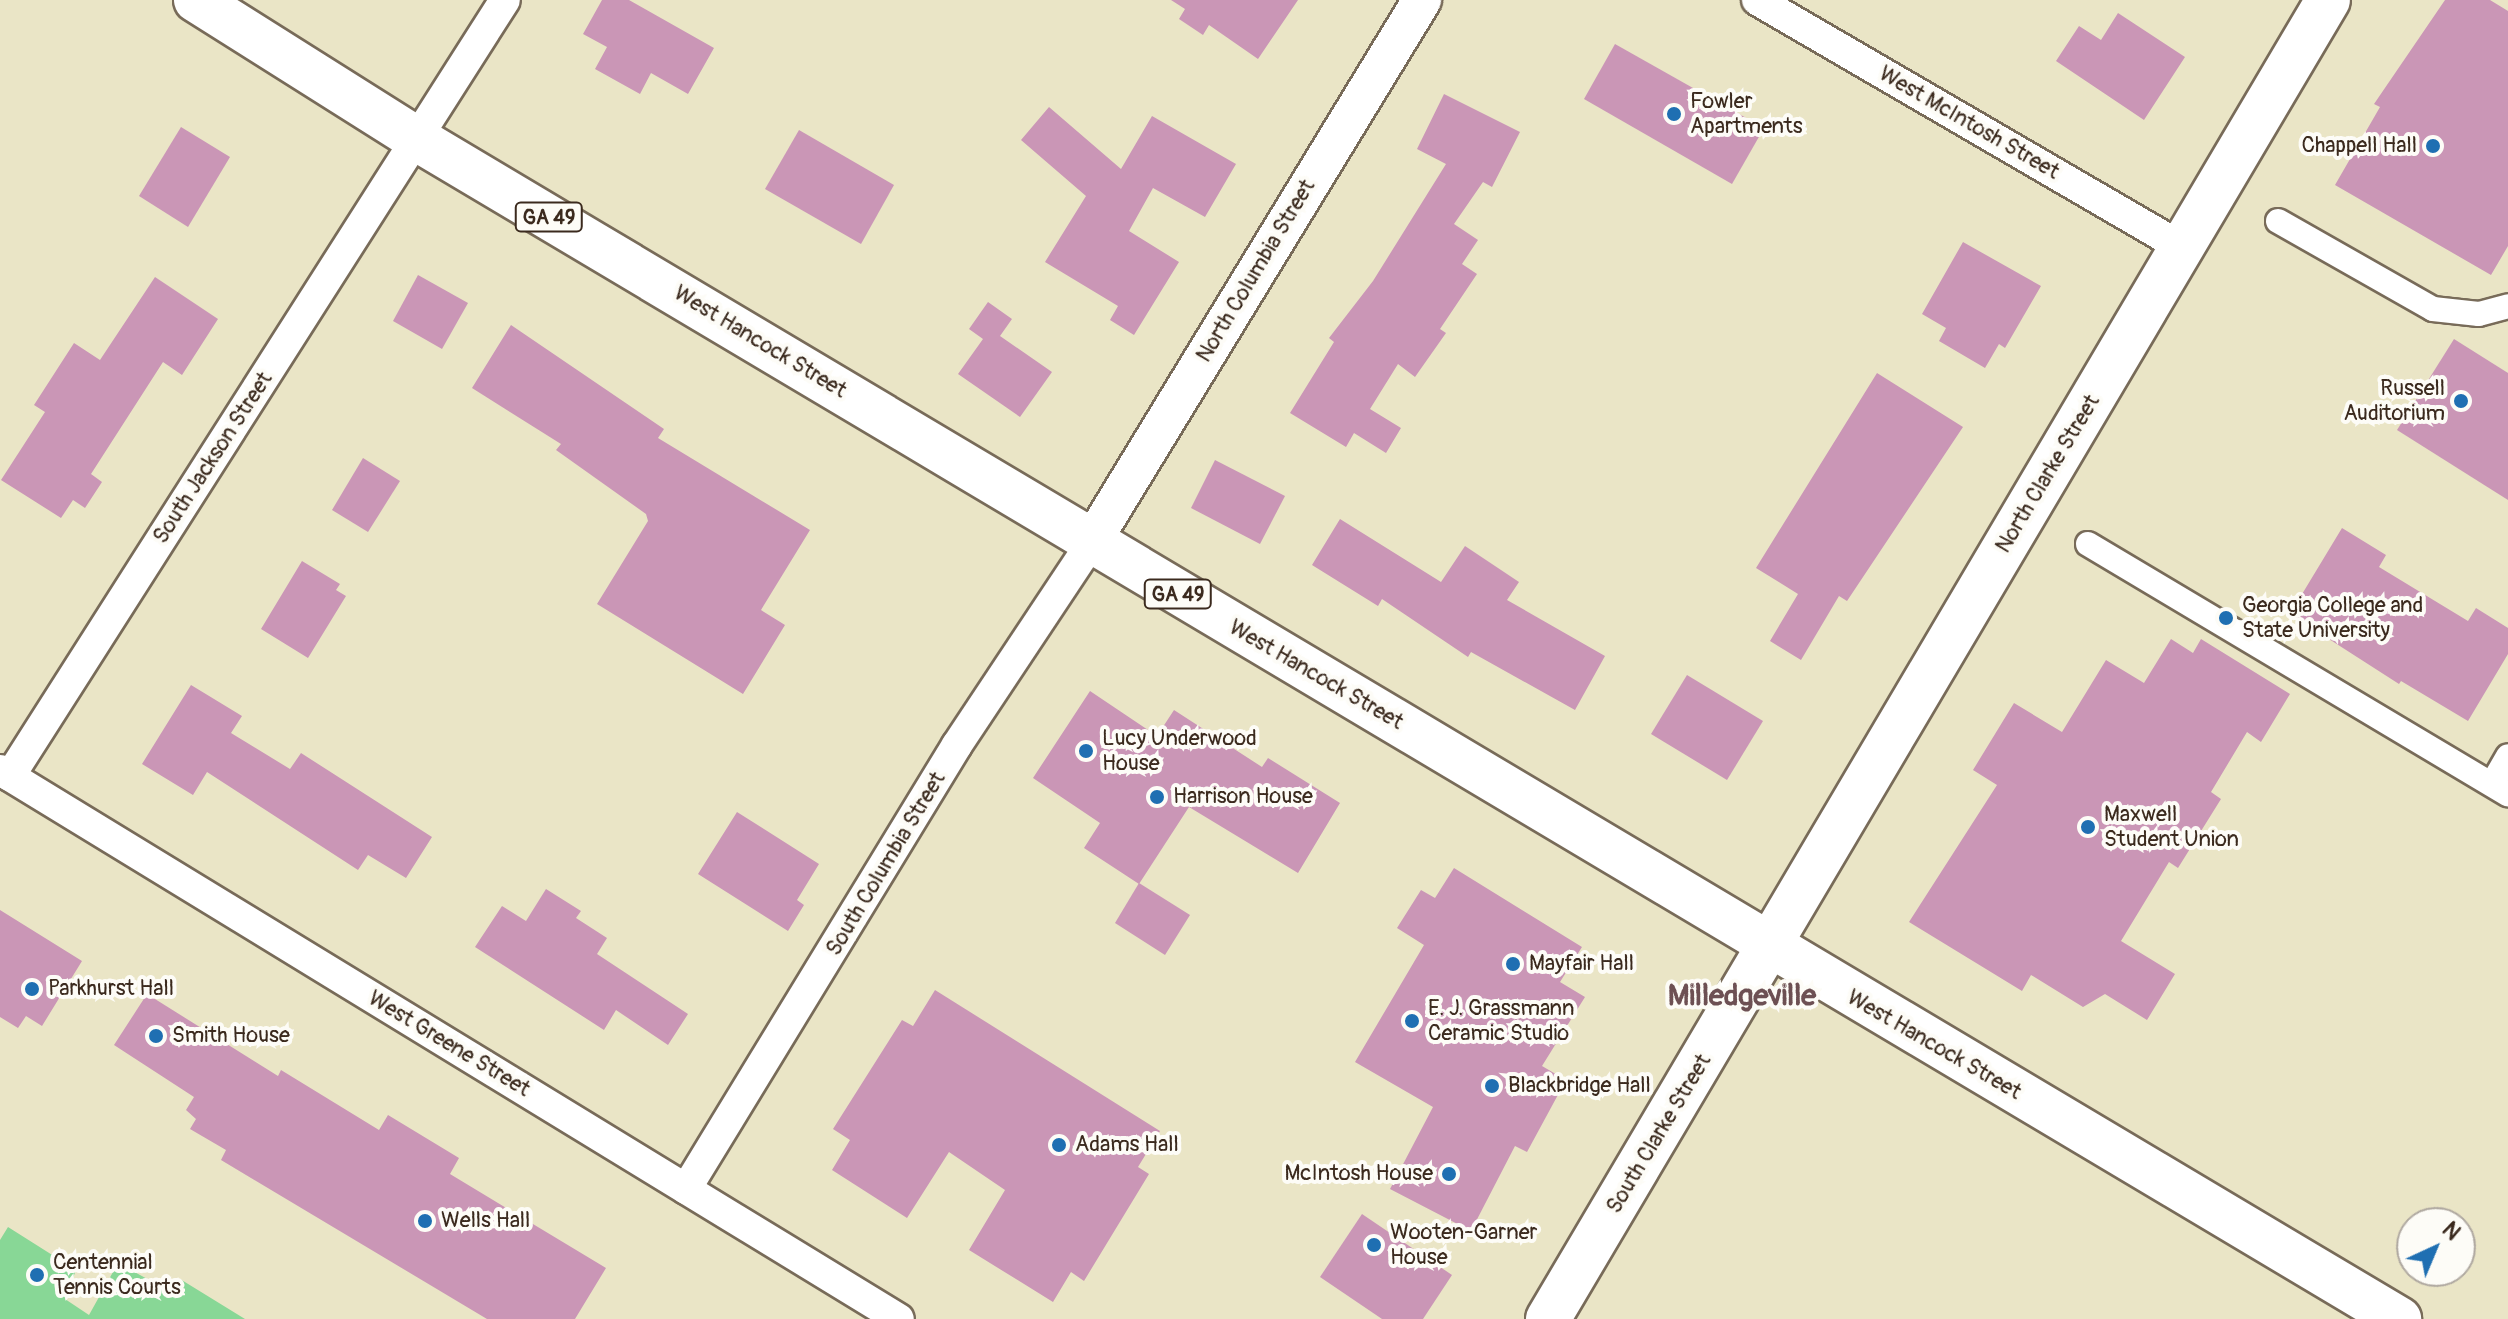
<!DOCTYPE html>
<html>
<head>
<meta charset="utf-8">
<style>
  body { margin:0 }
  #map { position:relative; width:2508px; height:1319px; overflow:hidden; background:#eae5c6; font-family:Pangolin,sans-serif }
  div>[style] { position:absolute }
  .green>* { inset:0; background:#88d796 }
  .building>* { inset:0; background:#ca96b6 }
  .roads { filter:drop-shadow(2px 0 #786b59) drop-shadow(-2px 0 #786b59) drop-shadow(0 2px #786b59) drop-shadow(0 -2px #786b59) }
  .pedestrian>* { height:24px; margin:-12px; padding:0 12px; transform-origin:12px; border-radius:12px; background:#fff }
  .minor>* { height:30px; margin:-15px; padding:0 15px; transform-origin:15px; border-radius:15px; background:#fff }
  .tertiary>* { height:38px; margin:-19px; padding:0 19px; transform-origin:19px; border-radius:19px; background:#fff }
  .primary>* { height:44px; margin:-22px; padding:0 22px; transform-origin:22px; border-radius:22px; background:#fff }
  .dots>* { width:22px; height:22px; translate:-50% -50%; box-sizing:border-box; border:4px solid #fdfcf7; border-radius:50% }
  span { translate:-50% -50%; white-space:nowrap; text-align:center; line-height:1.15; -webkit-text-stroke:8px #fdfcf7; paint-order:stroke }
  .shield-label span { padding:2px 6px; background:#fdfcf7; border:2px solid; border-radius:6px; -webkit-text-stroke-width:0 }
  .shield-label { font-size:20px; color:#3b2a1e; font-weight:700 }
  .poi-label { font-size:22px; color:#3b2a1e }
  .left { translate:0 -50%; text-align:left }
  .right { translate:-100% -50%; text-align:right }
  .street-label { font-size:22px; color:#3b2a1e }
  .district-label { font-size:30px; color:#6d5053; font-weight:700 }
  .north { position:absolute; left:2396px; top:1207px; width:80px; height:80px; box-sizing:border-box; background:#fdfcf7; border:2px solid #afa8a0; border-radius:50%; rotate:44deg; font-size:22px; font-weight:700; line-height:32px; text-align:center; color:#3b2a1e }
  .north::after { content:''; display:block; margin:auto; width:28px; height:36px; background:#1f6fb2; clip-path:polygon(50% 0,100% 100%,50% 72%,0 100%) }
</style>
</head>
<body>
<div id="map">
  <div class="green">
    <div style="clip-path:polygon(8px 1227px,76px 1270px,65px 1299px,89px 1315px,118px 1263px,162px 1287px,180px 1279px,245px 1319px,0 1319px,0 1240px)"></div>
  </div>
  <div class="building">
    <div style="clip-path:polygon(602px 0,629px 0,714px 48px,688px 94px,651px 73px,640px 94px,595px 69px,607px 47px,583px 34px)"></div>
    <div style="clip-path:polygon(1171px 0,1298px 0,1258px 59px,1209px 25px,1203px 35px,1179px 19px,1185px 9px)"></div>
    <div style="clip-path:polygon(2445px 0,2490px 0,2508px 11px,2508px 246px,2491px 275px,2335px 185px,2380px 107px,2374px 104px)"></div>
    <div style="clip-path:polygon(2118px 13px,2185px 57px,2144px 120px,2056px 61px,2079px 26px,2101px 40px)"></div>
    <div style="clip-path:polygon(1615px 44px,1764px 128px,1732px 184px,1584px 99px)"></div>
    <div style="clip-path:polygon(1444px 94px,1520px 132px,1492px 187px,1483px 182px,1454px 224px,1478px 240px,1462px 264px,1477px 274px,1440px 329px,1446px 333px,1415px 377px,1398px 364px,1370px 409px,1401px 428px,1386px 453px,1354px 433px,1346px 447px,1290px 413px,1334px 342px,1329px 338px,1373px 281px,1446px 164px,1417px 149px)"></div>
    <div style="clip-path:polygon(1049px 107px,1121px 169px,1152px 116px,1236px 164px,1205px 217px,1153px 188px,1129px 231px,1179px 262px,1134px 335px,1110px 320px,1118px 306px,1045px 262px,1086px 196px,1021px 140px)"></div>
    <div style="clip-path:polygon(181px 127px,230px 157px,188px 227px,139px 196px)"></div>
    <div style="clip-path:polygon(799px 130px,894px 185px,861px 244px,765px 189px)"></div>
    <div style="clip-path:polygon(1963px 242px,2041px 286px,2005px 348px,1999px 344px,1985px 368px,1939px 341px,1946px 328px,1922px 314px)"></div>
    <div style="clip-path:polygon(418px 275px,468px 303px,442px 349px,393px 321px)"></div>
    <div style="clip-path:polygon(155px 277px,218px 319px,182px 375px,163px 362px,91px 474px,102px 482px,85px 508px,73px 500px,61px 518px,1px 480px,45px 412px,34px 405px,74px 343px,100px 360px)"></div>
    <div style="clip-path:polygon(988px 302px,1012px 319px,1000px 336px,1052px 372px,1020px 417px,958px 374px,983px 339px,969px 329px)"></div>
    <div style="clip-path:polygon(511px 325px,664px 429px,658px 438px,810px 530px,761px 610px,785px 625px,743px 694px,597px 604px,648px 521px,646px 514px,556px 450px,561px 444px,472px 388px)"></div>
    <div style="clip-path:polygon(2454px 339px,2508px 373px,2508px 500px,2397px 430px)"></div>
    <div style="clip-path:polygon(1877px 373px,1963px 427px,1847px 601px,1839px 596px,1801px 660px,1770px 641px,1798px 594px,1756px 568px)"></div>
    <div style="clip-path:polygon(363px 458px,400px 481px,368px 532px,332px 510px)"></div>
    <div style="clip-path:polygon(1215px 460px,1285px 496px,1260px 544px,1191px 508px)"></div>
    <div style="clip-path:polygon(1340px 519px,1441px 582px,1465px 546px,1519px 582px,1507px 600px,1605px 656px,1575px 710px,1471px 652px,1468px 657px,1382px 599px,1378px 606px,1312px 565px)"></div>
    <div style="clip-path:polygon(2342px 528px,2386px 555px,2379px 567px,2468px 621px,2476px 608px,2508px 628px,2508px 654px,2468px 721px,2401px 681px,2399px 684px,2290px 614px)"></div>
    <div style="clip-path:polygon(302px 561px,340px 584px,336px 590px,346px 596px,308px 658px,261px 629px)"></div>
    <div style="clip-path:polygon(2171px 639px,2193px 653px,2201px 639px,2290px 694px,2261px 742px,2247px 732px,2211px 792px,2221px 799px,2178px 868px,2169px 862px,2121px 941px,2175px 974px,2147px 1020px,2105px 994px,2083px 1007px,2031px 975px,2022px 991px,1909px 922px,1997px 785px,1973px 770px,2014px 703px,2062px 732px,2106px 660px,2144px 683px)"></div>
    <div style="clip-path:polygon(1687px 675px,1763px 721px,1727px 780px,1651px 734px)"></div>
    <div style="clip-path:polygon(191px 685px,242px 716px,231px 733px,290px 769px,301px 753px,432px 837px,406px 878px,368px 855px,358px 870px,207px 772px,193px 795px,142px 764px)"></div>
    <div style="clip-path:polygon(1090px 691px,1157px 736px,1174px 710px,1262px 767px,1268px 758px,1340px 803px,1298px 873px,1189px 807px,1139px 884px,1084px 848px,1100px 823px,1033px 778px)"></div>
    <div style="clip-path:polygon(737px 812px,819px 864px,797px 900px,804px 905px,788px 931px,698px 874px)"></div>
    <div style="clip-path:polygon(1454px 868px,1582px 947px,1560px 982px,1585px 997px,1542px 1066px,1566px 1080px,1527px 1152px,1515px 1146px,1471px 1231px,1390px 1189px,1433px 1107px,1355px 1062px,1424px 945px,1397px 928px,1421px 890px,1435px 898px)"></div>
    <div style="clip-path:polygon(1139px 883px,1190px 915px,1165px 955px,1115px 923px)"></div>
    <div style="clip-path:polygon(546px 889px,581px 911px,576px 918px,607px 938px,597px 954px,688px 1014px,668px 1045px,616px 1010px,604px 1030px,475px 947px,502px 906px,526px 921px)"></div>
    <div style="clip-path:polygon(0 910px,82px 961px,42px 1026px,26px 1016px,18px 1028px,0 1017px)"></div>
    <div style="clip-path:polygon(935px 990px,1160px 1131px,1138px 1167px,1149px 1174px,1084px 1281px,1071px 1272px,1053px 1302px,969px 1250px,1005px 1190px,949px 1152px,907px 1218px,832px 1170px,850px 1140px,833px 1129px,902px 1020px,913px 1026px)"></div>
    <div style="clip-path:polygon(147px 994px,278px 1076px,281px 1070px,379px 1130px,388px 1115px,459px 1158px,450px 1174px,606px 1268px,575px 1319px,487px 1319px,221px 1160px,226px 1150px,190px 1129px,196px 1119px,186px 1110px,194px 1097px,114px 1045px)"></div>
    <div style="clip-path:polygon(1362px 1214px,1452px 1275px,1423px 1319px,1382px 1319px,1320px 1277px)"></div>
  </div>
  <div class="roads">
    <div class="pedestrian">
      <div style="left:2278px;top:221px;width:178px;rotate:29.6deg"></div>
      <div style="left:2433px;top:309px;width:46px;rotate:6.2deg"></div>
      <div style="left:2479px;top:314px;width:30px;rotate:-15deg"></div>
      <div style="left:2088px;top:544px;width:489px;rotate:30.8deg"></div>
      <div style="left:2492px;top:784px;width:32px;rotate:-60deg"></div>
    </div>
    <div class="minor">
      <div style="left:1757px;top:0;width:489px;rotate:30.2deg"></div>
      <div style="left:0;top:770px;width:1053px;rotate:31.41deg"></div>
      <div style="left:10px;top:776px;width:920px;rotate:-57.47deg"></div>
      <div style="left:686px;top:1189px;width:520px;rotate:-58.6deg"></div>
      <div style="left:957px;top:745px;width:242px;rotate:-56.4deg"></div>
    </div>
    <div class="tertiary">
      <div style="left:1091px;top:543px;width:636px;rotate:-58.63deg"></div>
    </div>
    <div class="primary">
      <div style="left:196px;top:0;width:261px;rotate:32.2deg"></div>
      <div style="left:417px;top:139px;width:2307px;rotate:30.77deg"></div>
      <div style="left:1548px;top:1319px;width:1532px;rotate:-59.4deg"></div>
    </div>
  </div>
  <div class="dots">
    <div style="left:1674px;top:114px;background:#1f6fb2"></div>
    <div style="left:2433px;top:146px;background:#1f6fb2"></div>
    <div style="left:2461px;top:401px;background:#1f6fb2"></div>
    <div style="left:2226px;top:618px;background:#1f6fb2"></div>
    <div style="left:1086px;top:751px;background:#1f6fb2"></div>
    <div style="left:1157px;top:797px;background:#1f6fb2"></div>
    <div style="left:2088px;top:827px;background:#1f6fb2"></div>
    <div style="left:1513px;top:964px;background:#1f6fb2"></div>
    <div style="left:32px;top:989px;background:#1f6fb2"></div>
    <div style="left:1412px;top:1021px;background:#1f6fb2"></div>
    <div style="left:156px;top:1036px;background:#1f6fb2"></div>
    <div style="left:1492px;top:1086px;background:#1f6fb2"></div>
    <div style="left:1059px;top:1145px;background:#1f6fb2"></div>
    <div style="left:1449px;top:1174px;background:#1f6fb2"></div>
    <div style="left:425px;top:1221px;background:#1f6fb2"></div>
    <div style="left:1374px;top:1245px;background:#1f6fb2"></div>
    <div style="left:37px;top:1275px;background:#1f6fb2"></div>
  </div>
  <div class="shield-label">
    <span style="left:549px;top:217px">GA 49</span>
    <span style="left:1178px;top:594px">GA 49</span>
  </div>
  <div class="poi-label">
    <span class="left" style="left:1690px;top:114px">Fowler<br>Apartments</span>
    <span class="right" style="left:2417px;top:146px">Chappell Hall</span>
    <span class="right" style="left:2445px;top:401px">Russell<br>Auditorium</span>
    <span class="left" style="left:2242px;top:618px">Georgia College and<br>State University</span>
    <span class="left" style="left:1102px;top:751px">Lucy Underwood<br>House</span>
    <span class="left" style="left:1173px;top:797px">Harrison House</span>
    <span class="left" style="left:2104px;top:827px">Maxwell<br>Student Union</span>
    <span class="left" style="left:1529px;top:964px">Mayfair Hall</span>
    <span class="left" style="left:48px;top:989px">Parkhurst Hall</span>
    <span class="left" style="left:1428px;top:1021px">E. J. Grassmann<br>Ceramic Studio</span>
    <span class="left" style="left:172px;top:1036px">Smith House</span>
    <span class="left" style="left:1508px;top:1086px">Blackbridge Hall</span>
    <span class="left" style="left:1075px;top:1145px">Adams Hall</span>
    <span class="right" style="left:1433px;top:1174px">McIntosh House</span>
    <span class="left" style="left:441px;top:1221px">Wells Hall</span>
    <span class="left" style="left:1390px;top:1245px">Wooten-Garner<br>House</span>
    <span class="left" style="left:53px;top:1275px">Centennial<br>Tennis Courts</span>
  </div>
  <div class="street-label">
    <span style="left:1969px;top:123px;rotate:30deg">West McIntosh Street</span>
    <span style="left:1256px;top:271px;rotate:-59deg">North Columbia Street</span>
    <span style="left:760px;top:342px;rotate:31deg">West Hancock Street</span>
    <span style="left:213px;top:458px;rotate:-57deg">South Jackson Street</span>
    <span style="left:2048px;top:474px;rotate:-59deg">North Clarke Street</span>
    <span style="left:1316px;top:675px;rotate:30deg">West Hancock Street</span>
    <span style="left:886px;top:864px;rotate:-59deg">South Columbia Street</span>
    <span style="left:449px;top:1044px;rotate:31deg">West Greene Street</span>
    <span style="left:1934px;top:1045px;rotate:30deg">West Hancock Street</span>
    <span style="left:1659px;top:1134px;rotate:-59deg">South Clarke Street</span>
  </div>
  <div class="district-label">
    <span style="left:1742px;top:996px">Milledgeville</span>
  </div>
  <div class="north">N</div>
</div>
</body>
</html>
